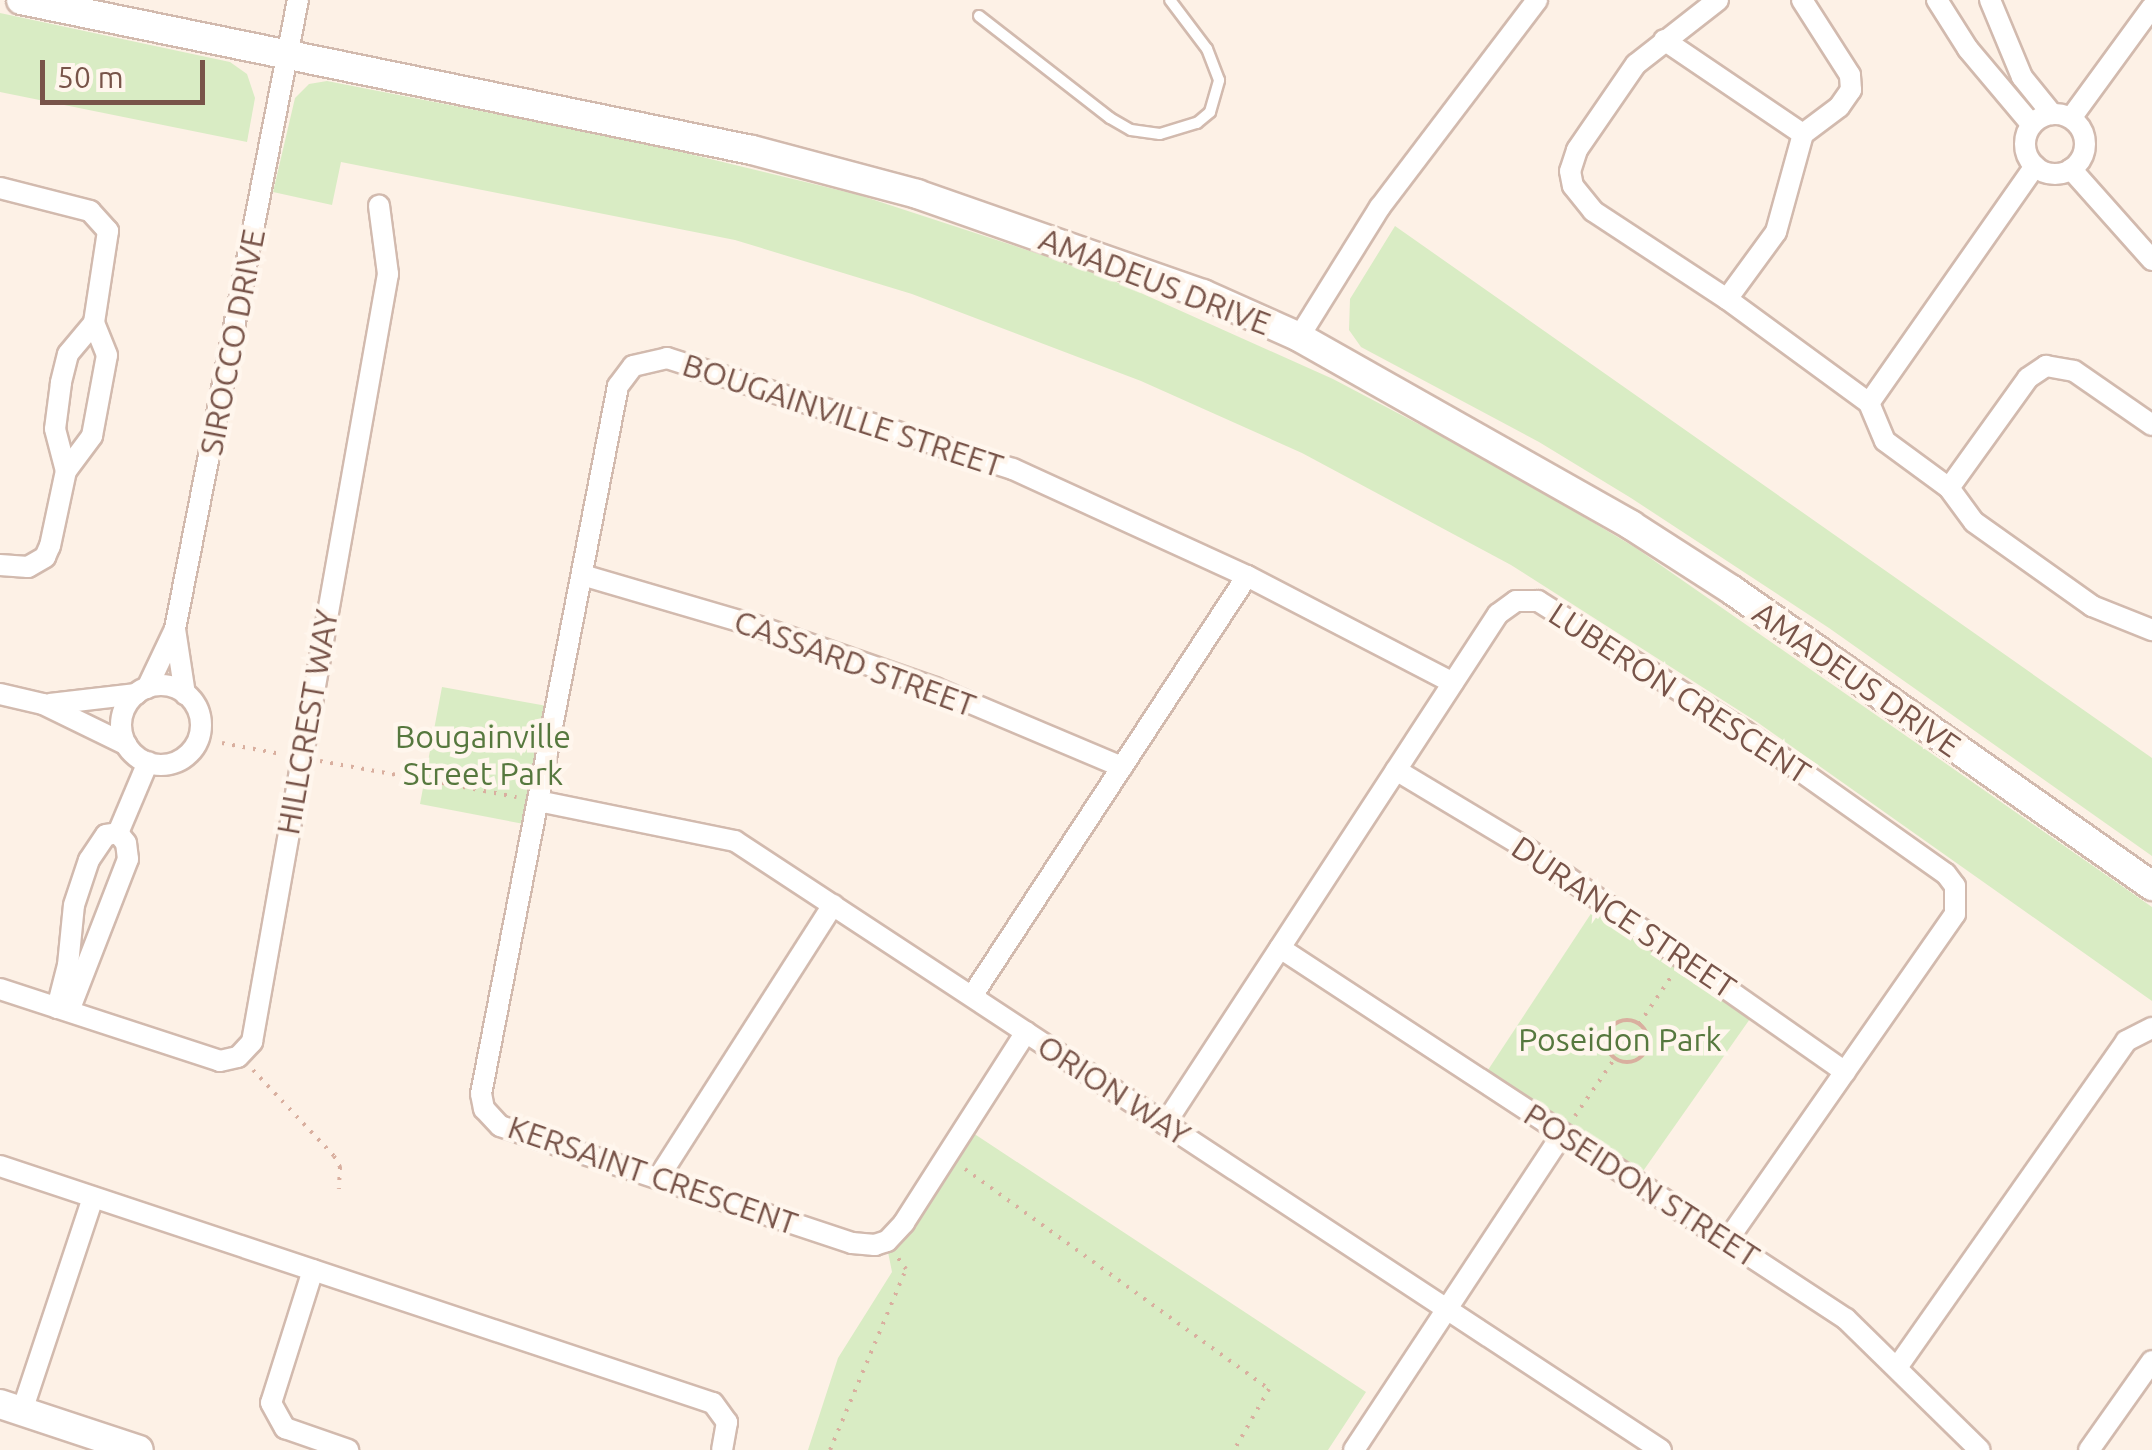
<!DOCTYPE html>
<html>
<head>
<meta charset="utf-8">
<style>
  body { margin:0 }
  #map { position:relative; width:2152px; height:1450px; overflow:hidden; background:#fdf1e6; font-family:Ubuntu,sans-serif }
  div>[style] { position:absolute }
  .green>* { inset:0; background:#d9ecc4 }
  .path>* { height:4px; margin-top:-2px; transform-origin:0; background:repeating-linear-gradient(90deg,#d9af9f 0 2.5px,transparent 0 10.5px) }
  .path>.ring { margin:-2px; padding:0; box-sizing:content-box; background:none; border:4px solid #d9af9f; border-radius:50% }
  .roads { filter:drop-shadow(2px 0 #d2baae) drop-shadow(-2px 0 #d2baae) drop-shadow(0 2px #d2baae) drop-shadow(0 -2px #d2baae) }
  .lane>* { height:10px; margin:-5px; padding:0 5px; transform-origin:5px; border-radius:5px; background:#fff }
  .street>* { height:20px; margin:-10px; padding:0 10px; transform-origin:10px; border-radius:10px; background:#fff }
  .street>.ring { margin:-10px; padding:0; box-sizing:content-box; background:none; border:20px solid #fff; border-radius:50% }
  .secondary>* { height:28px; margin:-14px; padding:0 14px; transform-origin:14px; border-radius:14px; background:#fff }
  span { translate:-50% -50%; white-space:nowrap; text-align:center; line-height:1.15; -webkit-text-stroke:9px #fff6ed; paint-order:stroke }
  .street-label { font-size:32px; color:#785449 }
  .park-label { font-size:32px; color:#56783e }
  .scale { position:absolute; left:40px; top:60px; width:165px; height:45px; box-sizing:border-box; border:5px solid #785449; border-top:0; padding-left:12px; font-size:30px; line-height:35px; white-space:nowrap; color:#785449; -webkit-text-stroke:8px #fff6ed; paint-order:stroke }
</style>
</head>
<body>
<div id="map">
  <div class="green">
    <div style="clip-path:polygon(0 13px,230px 62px,247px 74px,255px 98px,247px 142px,0 92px)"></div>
    <div style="clip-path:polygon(327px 81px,640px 142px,859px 195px,1094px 272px,1333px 379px,1500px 467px,1636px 548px,2152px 907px,2152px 1001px,1757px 722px,1511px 565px,1302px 453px,1141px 381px,912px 294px,735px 240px,341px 162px,332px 205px,273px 192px,295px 98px,309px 84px)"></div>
    <div style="clip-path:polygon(1395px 226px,2152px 758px,2152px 856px,1829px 628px,1631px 498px,1539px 442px,1361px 347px,1349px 330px,1350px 299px)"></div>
    <div style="clip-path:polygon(442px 687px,547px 706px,524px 824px,420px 804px)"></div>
    <div style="clip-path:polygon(1596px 906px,1752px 1016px,1641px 1174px,1486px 1073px)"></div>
    <div style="clip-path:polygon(973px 1133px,1366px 1392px,1328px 1450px,808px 1450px,838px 1358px,892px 1272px,888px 1252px,907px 1236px)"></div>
  </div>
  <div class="path">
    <div style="left:222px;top:743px;width:60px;rotate:10.6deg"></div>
    <div style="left:320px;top:761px;width:101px;rotate:10.3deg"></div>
    <div style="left:432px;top:781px;width:86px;rotate:10.8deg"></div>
    <div class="ring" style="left:1606px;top:1020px;width:38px;height:38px"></div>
    <div style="left:1639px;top:1024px;width:60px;rotate:-55.8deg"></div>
    <div style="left:253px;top:1070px;width:118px;rotate:46.7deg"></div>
    <div style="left:334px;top:1156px;width:13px;rotate:61deg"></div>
    <div style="left:340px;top:1167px;width:22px;rotate:93deg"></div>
    <div style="left:1575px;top:1116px;width:70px;rotate:-55.4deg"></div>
    <div style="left:965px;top:1169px;width:375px;rotate:35.9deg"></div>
    <div style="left:1269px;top:1389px;width:70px;rotate:119.8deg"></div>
    <div style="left:830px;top:1450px;width:196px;rotate:-67.2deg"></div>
    <div style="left:906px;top:1269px;width:14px;rotate:-126deg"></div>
  </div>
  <div class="roads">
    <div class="lane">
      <div style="left:979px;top:16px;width:166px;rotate:37.9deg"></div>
      <div style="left:1110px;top:118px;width:24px;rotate:30deg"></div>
      <div style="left:1131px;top:130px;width:29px;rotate:8deg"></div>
      <div style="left:1160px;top:134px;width:39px;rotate:-17deg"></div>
      <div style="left:1197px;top:123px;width:17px;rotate:-40deg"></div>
      <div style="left:1210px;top:112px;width:33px;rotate:-74deg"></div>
      <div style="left:1219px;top:80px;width:33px;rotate:-111deg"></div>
      <div style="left:1207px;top:49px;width:61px;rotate:-127.1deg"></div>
    </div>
    <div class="street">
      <div style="left:1718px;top:0;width:104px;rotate:142deg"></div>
      <div style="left:1636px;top:64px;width:104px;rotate:124.5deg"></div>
      <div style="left:1577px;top:150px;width:22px;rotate:108deg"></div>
      <div style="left:1570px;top:171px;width:15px;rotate:79deg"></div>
      <div style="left:1573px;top:186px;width:32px;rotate:51deg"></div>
      <div style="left:1593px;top:211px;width:160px;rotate:33.3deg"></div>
      <div style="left:1727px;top:299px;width:176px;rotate:36.2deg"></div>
      <div style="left:1937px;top:0;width:58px;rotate:57.7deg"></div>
      <div style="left:1968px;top:49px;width:99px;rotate:49.9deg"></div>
      <div style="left:1990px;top:0;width:83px;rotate:67.4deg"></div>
      <div style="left:2022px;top:77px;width:48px;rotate:51deg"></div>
      <div style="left:1664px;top:40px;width:168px;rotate:34.1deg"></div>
      <div class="ring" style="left:2025px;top:114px;width:40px;height:40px"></div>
      <div style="left:2071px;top:118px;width:137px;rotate:-53.9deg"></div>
      <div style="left:2035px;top:166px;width:289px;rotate:125deg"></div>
      <div style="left:1869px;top:403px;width:41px;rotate:67.2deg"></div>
      <div style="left:1885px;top:441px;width:79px;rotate:36.3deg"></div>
      <div style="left:1949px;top:488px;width:42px;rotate:53.7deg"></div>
      <div style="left:1974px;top:522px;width:145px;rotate:35.4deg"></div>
      <div style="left:2092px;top:606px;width:65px;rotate:21.8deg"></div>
      <div style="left:2071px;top:169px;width:122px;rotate:48.3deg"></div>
      <div style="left:0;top:188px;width:93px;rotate:14.3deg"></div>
      <div style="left:90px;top:211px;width:27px;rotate:48deg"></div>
      <div style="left:108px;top:231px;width:93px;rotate:98.7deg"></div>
      <div style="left:94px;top:323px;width:40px;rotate:130deg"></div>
      <div style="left:68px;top:354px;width:30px;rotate:104deg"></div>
      <div style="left:61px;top:383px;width:46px;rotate:97.4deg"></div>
      <div style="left:55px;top:429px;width:43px;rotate:75.3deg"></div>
      <div style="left:1727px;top:299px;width:83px;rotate:-53.8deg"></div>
      <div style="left:1776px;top:232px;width:102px;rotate:-74.6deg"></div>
      <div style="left:1803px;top:134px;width:45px;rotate:-36.9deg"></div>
      <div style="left:1839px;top:107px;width:21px;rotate:-55deg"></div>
      <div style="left:1851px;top:90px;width:15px;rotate:-94deg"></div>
      <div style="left:1850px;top:75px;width:89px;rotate:-122.6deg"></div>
      <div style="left:1299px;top:337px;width:153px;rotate:-58.1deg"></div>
      <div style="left:1380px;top:207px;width:260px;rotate:-52.8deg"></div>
      <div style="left:1949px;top:488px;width:135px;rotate:-54.3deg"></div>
      <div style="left:2028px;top:378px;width:22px;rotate:-34deg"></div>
      <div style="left:2046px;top:366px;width:28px;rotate:10deg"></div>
      <div style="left:2074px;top:371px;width:95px;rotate:34.7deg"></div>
      <div style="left:0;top:565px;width:28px;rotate:4deg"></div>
      <div style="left:28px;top:567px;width:20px;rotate:-30deg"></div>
      <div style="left:45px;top:557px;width:12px;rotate:-66deg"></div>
      <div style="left:50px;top:546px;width:77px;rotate:-78deg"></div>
      <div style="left:66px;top:471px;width:44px;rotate:-53.4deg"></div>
      <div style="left:92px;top:436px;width:82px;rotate:-79.5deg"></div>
      <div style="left:107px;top:355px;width:35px;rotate:-112deg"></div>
      <div style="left:582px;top:575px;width:189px;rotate:16.3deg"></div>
      <div style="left:763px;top:628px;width:182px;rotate:19.2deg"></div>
      <div style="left:935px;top:688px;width:203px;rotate:22.9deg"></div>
      <div style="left:175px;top:629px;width:66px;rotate:81.3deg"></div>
      <div class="ring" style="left:121px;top:685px;width:60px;height:60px"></div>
      <div style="left:147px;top:688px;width:65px;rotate:-64.6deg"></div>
      <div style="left:175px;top:629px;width:641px;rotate:-78.94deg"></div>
      <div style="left:0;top:694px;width:44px;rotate:13.1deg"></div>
      <div style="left:43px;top:704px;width:93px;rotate:26deg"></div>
      <div style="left:50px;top:704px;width:87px;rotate:-6.6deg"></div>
      <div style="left:1396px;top:770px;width:149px;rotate:31deg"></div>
      <div style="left:1524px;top:847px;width:392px;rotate:35deg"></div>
      <div style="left:538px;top:801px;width:201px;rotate:11.5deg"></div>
      <div style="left:735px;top:841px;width:1108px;rotate:33.33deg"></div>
      <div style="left:118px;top:833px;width:77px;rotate:-67.1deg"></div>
      <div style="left:1280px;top:948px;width:677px;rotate:33.24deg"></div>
      <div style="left:1846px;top:1319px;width:187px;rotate:44.4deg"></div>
      <div style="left:0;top:989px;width:231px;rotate:18.1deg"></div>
      <div style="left:220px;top:1061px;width:18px;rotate:-13deg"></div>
      <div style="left:238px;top:1057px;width:21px;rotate:-47deg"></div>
      <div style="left:252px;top:1042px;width:780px;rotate:-79.96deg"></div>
      <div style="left:388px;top:274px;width:69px;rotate:-97.5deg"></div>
      <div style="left:972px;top:996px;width:502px;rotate:-56.78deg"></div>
      <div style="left:57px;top:1008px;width:44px;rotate:-75.7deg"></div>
      <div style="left:68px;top:965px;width:60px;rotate:-84.3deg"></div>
      <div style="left:74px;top:905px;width:47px;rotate:-71.6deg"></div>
      <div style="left:89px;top:860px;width:30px;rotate:-56deg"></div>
      <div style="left:106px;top:835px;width:12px;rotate:-9deg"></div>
      <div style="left:69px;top:1011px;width:163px;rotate:-68.8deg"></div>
      <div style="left:128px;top:859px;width:16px;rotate:-97deg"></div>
      <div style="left:126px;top:843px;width:13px;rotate:-129deg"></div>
      <div style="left:1026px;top:1032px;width:227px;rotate:122.6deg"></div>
      <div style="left:904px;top:1223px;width:25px;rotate:133deg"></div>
      <div style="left:887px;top:1241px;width:13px;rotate:162deg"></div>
      <div style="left:875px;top:1245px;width:23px;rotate:-175deg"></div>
      <div style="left:852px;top:1243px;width:371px;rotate:-161.6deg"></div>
      <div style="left:500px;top:1126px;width:23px;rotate:-133deg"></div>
      <div style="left:484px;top:1109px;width:15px;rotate:-101deg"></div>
      <div style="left:481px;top:1094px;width:721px;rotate:-79.05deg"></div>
      <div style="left:618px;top:386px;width:25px;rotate:-53deg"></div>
      <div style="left:633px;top:366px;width:35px;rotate:-13deg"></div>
      <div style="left:667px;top:358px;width:363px;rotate:17.8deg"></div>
      <div style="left:1013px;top:469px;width:257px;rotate:24.6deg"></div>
      <div style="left:1247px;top:576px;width:232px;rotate:27.4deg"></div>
      <div style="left:1165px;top:1124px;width:609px;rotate:-56.86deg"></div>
      <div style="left:1498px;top:614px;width:22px;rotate:-36deg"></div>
      <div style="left:1516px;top:601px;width:22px"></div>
      <div style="left:1538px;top:601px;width:244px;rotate:32.3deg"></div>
      <div style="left:1744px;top:731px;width:247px;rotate:35.3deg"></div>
      <div style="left:1946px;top:874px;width:15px;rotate:53deg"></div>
      <div style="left:1955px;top:886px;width:28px;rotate:90deg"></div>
      <div style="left:1955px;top:914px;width:397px;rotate:124.9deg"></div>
      <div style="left:0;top:1166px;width:751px;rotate:18.39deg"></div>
      <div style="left:713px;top:1403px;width:24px;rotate:54deg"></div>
      <div style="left:727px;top:1422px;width:28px;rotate:100deg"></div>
      <div style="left:659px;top:1177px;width:323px;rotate:-57.4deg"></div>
      <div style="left:313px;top:1270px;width:139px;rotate:107.5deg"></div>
      <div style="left:271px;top:1403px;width:29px;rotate:61deg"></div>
      <div style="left:285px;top:1428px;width:67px;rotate:19.2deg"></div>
      <div style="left:1898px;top:1366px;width:397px;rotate:-54.9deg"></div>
      <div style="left:2126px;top:1041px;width:29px;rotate:-27deg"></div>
      <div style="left:22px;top:1411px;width:225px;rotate:-71.6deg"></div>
      <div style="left:1354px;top:1450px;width:378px;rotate:-56.6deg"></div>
      <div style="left:2089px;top:1450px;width:109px;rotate:-54.7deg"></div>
    </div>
    <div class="secondary">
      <div style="left:21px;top:0;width:746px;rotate:11.6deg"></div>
      <div style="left:752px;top:150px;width:171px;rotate:14.9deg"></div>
      <div style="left:917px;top:194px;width:303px;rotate:19.3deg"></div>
      <div style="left:1203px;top:294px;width:105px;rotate:24.1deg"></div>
      <div style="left:1299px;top:337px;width:382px;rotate:29.5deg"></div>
      <div style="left:1631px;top:525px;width:120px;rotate:32.8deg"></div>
      <div style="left:1732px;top:590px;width:514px;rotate:35.17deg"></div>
      <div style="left:0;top:1404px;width:146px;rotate:18.3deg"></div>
    </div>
  </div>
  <div class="street-label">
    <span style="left:1155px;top:281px;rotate:21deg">AMADEUS DRIVE</span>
    <span style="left:232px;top:342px;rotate:-79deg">SIROCCO DRIVE</span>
    <span style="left:843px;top:415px;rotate:18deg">BOUGAINVILLE STREET</span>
    <span style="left:855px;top:663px;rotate:20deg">CASSARD STREET</span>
    <span style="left:1857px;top:679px;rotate:35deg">AMADEUS DRIVE</span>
    <span style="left:1680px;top:693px;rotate:33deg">LUBERON CRESCENT</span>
    <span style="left:307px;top:722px;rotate:-80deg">HILLCREST WAY</span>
    <span style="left:1624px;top:917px;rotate:34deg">DURANCE STREET</span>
    <span style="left:1114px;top:1090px;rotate:33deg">ORION WAY</span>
    <span style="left:653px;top:1175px;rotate:19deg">KERSAINT CRESCENT</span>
    <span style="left:1642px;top:1185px;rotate:33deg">POSEIDON STREET</span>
  </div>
  <div class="park-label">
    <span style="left:483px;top:755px">Bougainville<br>Street Park</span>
    <span style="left:1620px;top:1039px">Poseidon Park</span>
  </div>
  <div class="scale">50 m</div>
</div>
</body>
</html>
